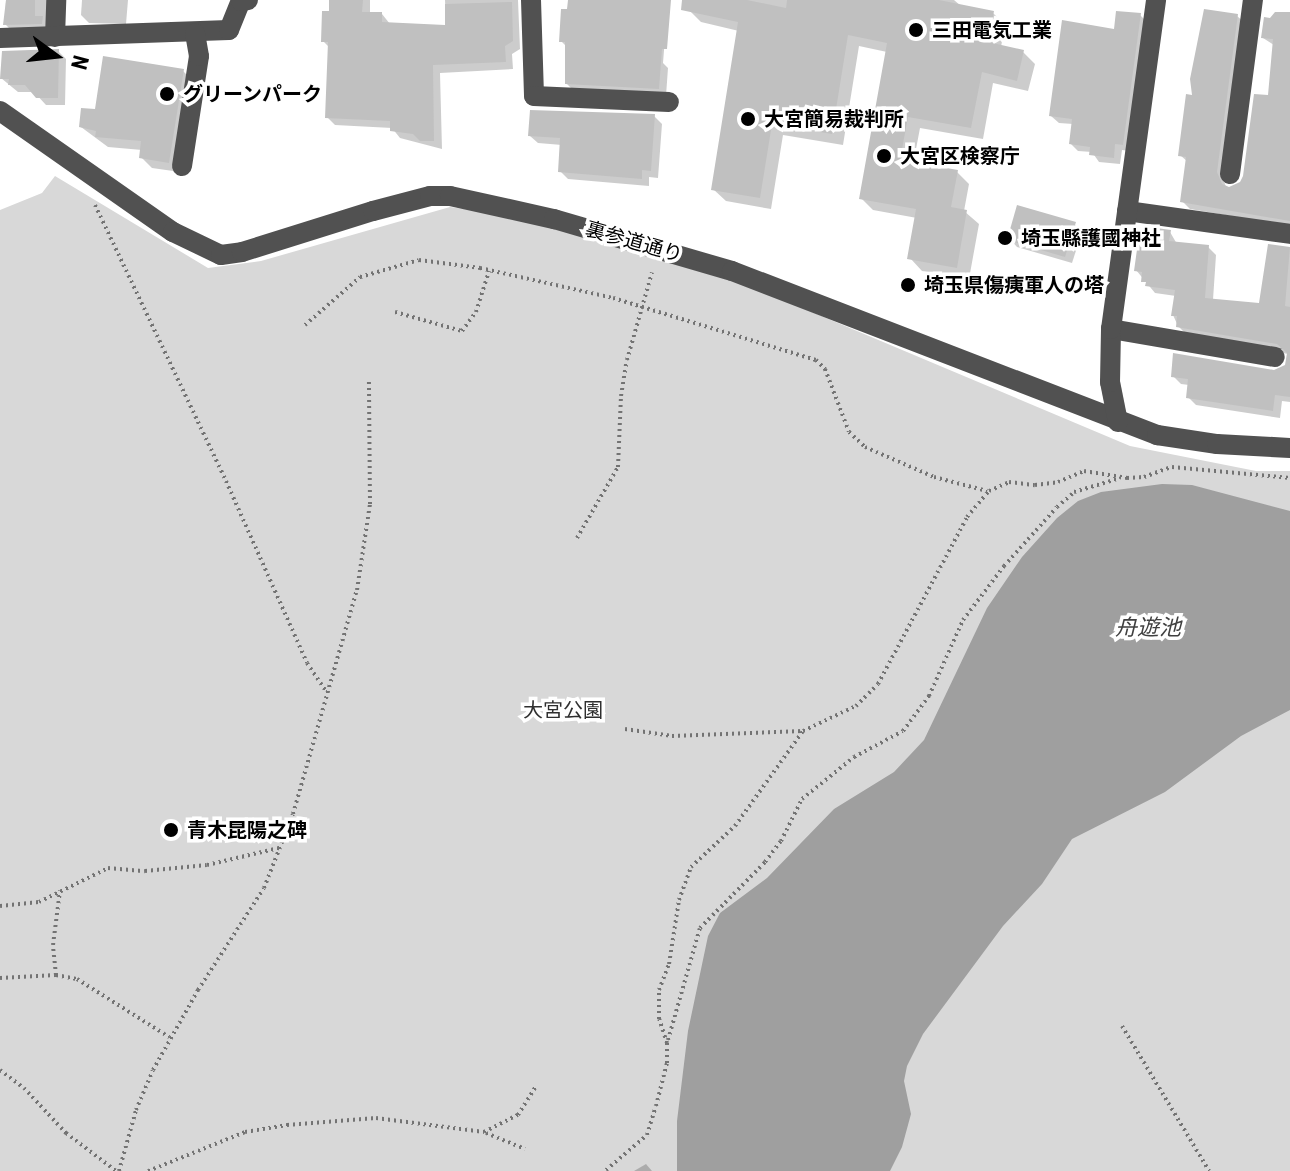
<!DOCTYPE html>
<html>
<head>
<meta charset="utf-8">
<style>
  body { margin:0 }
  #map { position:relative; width:1290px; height:1171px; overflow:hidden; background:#fff; font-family:"Roboto Condensed","Noto Sans JP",sans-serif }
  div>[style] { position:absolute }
  .green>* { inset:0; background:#d8d8d8 }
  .water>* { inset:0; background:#9f9f9f }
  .shadow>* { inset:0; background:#0003 }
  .building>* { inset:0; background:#c0c0c0 }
  .path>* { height:4px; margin-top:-2px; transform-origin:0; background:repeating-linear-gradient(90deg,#737373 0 2px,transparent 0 6px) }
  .minor>* { height:20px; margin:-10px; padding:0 10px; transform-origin:10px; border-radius:10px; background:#515151 }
  .dots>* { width:22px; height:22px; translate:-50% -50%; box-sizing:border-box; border:4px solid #fff; border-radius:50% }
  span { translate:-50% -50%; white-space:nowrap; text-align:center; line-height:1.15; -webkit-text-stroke:7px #fff; paint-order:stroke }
  .poi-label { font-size:20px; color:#000; font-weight:700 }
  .left { translate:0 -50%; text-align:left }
  .street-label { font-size:20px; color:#000 }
  .park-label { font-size:20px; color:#2f2f2f }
  .water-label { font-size:22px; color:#404040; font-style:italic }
  .north { position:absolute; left:16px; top:16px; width:80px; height:80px; -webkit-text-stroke:6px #fff; paint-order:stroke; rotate:105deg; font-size:22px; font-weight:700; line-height:32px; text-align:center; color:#000 }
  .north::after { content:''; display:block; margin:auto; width:28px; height:36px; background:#000; clip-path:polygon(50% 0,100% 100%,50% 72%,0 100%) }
</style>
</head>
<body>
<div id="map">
  <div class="green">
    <div style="clip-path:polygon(55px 176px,208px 268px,261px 261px,450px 207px,506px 215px,731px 278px,1130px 446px,1256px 471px,1290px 471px,1290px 1171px,0 1171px,0 210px,42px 193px)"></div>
  </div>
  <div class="water">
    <div style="clip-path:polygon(1162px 484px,1192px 485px,1290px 511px,1290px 710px,1241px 736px,1165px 792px,1072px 839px,1042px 884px,1003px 926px,923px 1034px,907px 1066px,904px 1081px,911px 1114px,902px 1147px,890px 1171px,677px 1171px,677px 1121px,688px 1031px,708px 936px,720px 913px,767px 878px,834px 809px,894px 772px,924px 740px,987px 608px,1022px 557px,1057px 518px,1078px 501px,1101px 492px)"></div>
  </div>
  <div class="shadow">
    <div style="clip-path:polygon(6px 0,53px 0,52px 28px,19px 38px,5px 24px)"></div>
    <div style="clip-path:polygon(82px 0,128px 0,126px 24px,89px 23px,81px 15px)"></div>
    <div style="clip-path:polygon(331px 0,370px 0,370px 14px,382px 14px,390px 24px,446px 27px,445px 0,518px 0,520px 49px,512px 54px,513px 69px,440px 73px,442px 149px,400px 138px,392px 128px,335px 125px,327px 117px,330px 48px,323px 41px)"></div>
    <div style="clip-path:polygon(570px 0,668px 0,663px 63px,668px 68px,666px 96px,575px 92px,567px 84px,567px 47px,561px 41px)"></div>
    <div style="clip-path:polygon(691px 0,954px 0,961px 6px,993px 13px,1005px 25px,1001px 47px,1023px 52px,1035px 64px,1028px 91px,993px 83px,983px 139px,920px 128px,913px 165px,957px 172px,969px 184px,964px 211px,979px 224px,969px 279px,922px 271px,910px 258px,917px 218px,873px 210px,861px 198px,887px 52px,859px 46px,843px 145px,783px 135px,771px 209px,726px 201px,713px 189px,739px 31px,701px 22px,689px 10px)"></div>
    <div style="clip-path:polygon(1140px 15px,1147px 22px,1130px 151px,1122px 150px,1120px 164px,1099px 162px,1092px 152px,1078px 151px,1071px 144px,1073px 124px,1059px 123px,1051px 116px,1116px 32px)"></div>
    <div style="clip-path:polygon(1237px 16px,1245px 23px,1224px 181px,1226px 187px,1235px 188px,1243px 182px,1270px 97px,1274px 45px,1263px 38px,1266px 19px,1290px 19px,1290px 226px,1190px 209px,1182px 201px,1188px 162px,1180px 155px,1194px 97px)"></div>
    <div style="clip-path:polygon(58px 51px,66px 59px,65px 105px,46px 105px,34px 92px,18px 92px,1px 78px)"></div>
    <div style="clip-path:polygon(183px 71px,194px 82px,180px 172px,152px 168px,141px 157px,142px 150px,108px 147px,81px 127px,97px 112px)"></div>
    <div style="clip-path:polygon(654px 116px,662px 124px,658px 178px,649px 177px,649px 186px,568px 179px,560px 171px,562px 145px,538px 143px,530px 136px)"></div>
    <div style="clip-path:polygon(1074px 224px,1082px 232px,1072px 263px,1017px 247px,1010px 239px)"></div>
    <div style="clip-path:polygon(1170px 232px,1177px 244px,1208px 247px,1216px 255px,1213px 300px,1261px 305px,1270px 246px,1290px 248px,1290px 402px,1282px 401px,1280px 418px,1196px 405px,1188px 397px,1189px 385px,1181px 384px,1173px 376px,1274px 372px,1287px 366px,1288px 354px,1186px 334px,1178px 326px,1173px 315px,1176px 296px,1155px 293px,1136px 270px)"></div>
    <div style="clip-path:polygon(646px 1164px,652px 1171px,634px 1171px)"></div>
  </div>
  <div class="building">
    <div style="clip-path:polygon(6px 0,35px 0,35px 16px,43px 16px,42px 24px,3px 25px)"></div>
    <div style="clip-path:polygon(329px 0,363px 0,362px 12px,382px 12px,382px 22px,445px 25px,445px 4px,512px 2px,513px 41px,505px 46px,506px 62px,433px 65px,434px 141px,420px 141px,413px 134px,390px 131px,390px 121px,325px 118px,328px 42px,321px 42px,322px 11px,329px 11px)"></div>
    <div style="clip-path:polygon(568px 0,671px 0,667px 49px,662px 49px,659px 89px,565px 84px,565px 42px,559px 42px,561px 9px,567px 9px)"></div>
    <div style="clip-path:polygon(682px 0,747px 0,786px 8px,787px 0,939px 0,994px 11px,988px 42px,1024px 50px,1017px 81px,982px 72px,971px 128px,908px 117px,900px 160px,958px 170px,951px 207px,967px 210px,957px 268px,907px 259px,916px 209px,859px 199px,887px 43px,848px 35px,832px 134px,772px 124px,760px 198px,711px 190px,738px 22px,681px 10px)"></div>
    <div style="clip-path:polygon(1204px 9px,1238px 14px,1217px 172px,1222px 184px,1229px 187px,1240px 182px,1243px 176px,1254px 94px,1268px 95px,1273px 39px,1261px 38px,1264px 17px,1270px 18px,1275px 12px,1290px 12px,1290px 221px,1180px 202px,1186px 157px,1178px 156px,1186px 94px,1192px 95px,1190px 79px)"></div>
    <div style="clip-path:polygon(1116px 11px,1141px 13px,1123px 145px,1115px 144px,1114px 158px,1089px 155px,1090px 147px,1069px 144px,1072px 119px,1049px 116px,1062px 20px,1114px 29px)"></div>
    <div style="clip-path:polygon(59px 49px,58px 98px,36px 98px,25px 85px,8px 85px,9px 79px,0 79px,2px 51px)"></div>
    <div style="clip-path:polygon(103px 56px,184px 69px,169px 163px,139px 158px,141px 141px,95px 137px,96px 131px,79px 127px,81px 108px,95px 109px)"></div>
    <div style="clip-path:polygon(530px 110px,655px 114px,651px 171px,642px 170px,642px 179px,558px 172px,560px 138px,528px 136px)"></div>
    <div style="clip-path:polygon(1017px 205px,1076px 222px,1065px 257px,1007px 240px)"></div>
    <div style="clip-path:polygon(1149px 227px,1171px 230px,1169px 241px,1209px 245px,1205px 298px,1259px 303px,1268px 244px,1290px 247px,1285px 306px,1290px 307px,1290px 397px,1275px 395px,1273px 411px,1186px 398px,1188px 379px,1171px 377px,1173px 353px,1274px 370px,1285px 365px,1287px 353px,1277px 344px,1176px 327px,1177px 316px,1171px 316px,1175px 290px,1145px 286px,1146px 282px,1141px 282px,1142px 272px,1134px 271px,1139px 235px,1147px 236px)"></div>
  </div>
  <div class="path">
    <div style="left:95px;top:205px;width:306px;rotate:64.6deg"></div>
    <div style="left:226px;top:481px;width:199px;rotate:66deg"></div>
    <div style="left:307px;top:663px;width:34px;rotate:56deg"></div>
    <div style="left:395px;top:312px;width:70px;rotate:15.8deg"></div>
    <div style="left:462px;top:331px;width:24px;rotate:-54deg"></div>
    <div style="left:476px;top:312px;width:43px;rotate:-72.4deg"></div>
    <div style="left:305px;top:325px;width:73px;rotate:-41.1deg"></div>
    <div style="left:360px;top:277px;width:61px;rotate:-16.1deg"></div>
    <div style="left:419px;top:260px;width:62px;rotate:7.5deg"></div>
    <div style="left:480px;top:268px;width:136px;rotate:12.7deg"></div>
    <div style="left:613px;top:298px;width:212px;rotate:17deg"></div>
    <div style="left:816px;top:360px;width:13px;rotate:45deg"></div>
    <div style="left:825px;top:369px;width:67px;rotate:69.1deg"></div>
    <div style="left:849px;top:432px;width:22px;rotate:43deg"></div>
    <div style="left:865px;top:447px;width:75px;rotate:23.5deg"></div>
    <div style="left:934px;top:477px;width:55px;rotate:14.8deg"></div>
    <div style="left:577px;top:538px;width:82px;rotate:-60deg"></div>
    <div style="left:618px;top:467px;width:71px;rotate:-87.6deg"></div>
    <div style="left:621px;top:396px;width:36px;rotate:-81deg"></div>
    <div style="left:627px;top:360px;width:91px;rotate:-74.1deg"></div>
    <div style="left:625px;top:729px;width:48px;rotate:8.5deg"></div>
    <div style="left:672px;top:736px;width:131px;rotate:-2.2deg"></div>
    <div style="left:0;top:906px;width:39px;rotate:-6deg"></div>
    <div style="left:39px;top:902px;width:77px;rotate:-26.2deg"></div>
    <div style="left:108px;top:868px;width:37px;rotate:5deg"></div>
    <div style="left:145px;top:871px;width:62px;rotate:-5.5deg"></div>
    <div style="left:207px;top:865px;width:74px;rotate:-13.3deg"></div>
    <div style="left:56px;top:975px;width:30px;rotate:-96deg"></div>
    <div style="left:53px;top:945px;width:55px;rotate:-82.7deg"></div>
    <div style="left:0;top:978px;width:56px;rotate:-3.1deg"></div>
    <div style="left:56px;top:975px;width:21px;rotate:11deg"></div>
    <div style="left:77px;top:979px;width:109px;rotate:32.2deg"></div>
    <div style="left:1122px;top:1026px;width:169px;rotate:59deg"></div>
    <div style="left:668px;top:1040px;width:116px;rotate:-74.1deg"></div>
    <div style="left:700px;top:928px;width:93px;rotate:-45.4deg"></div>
    <div style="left:765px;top:862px;width:26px;rotate:-53deg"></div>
    <div style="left:781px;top:841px;width:47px;rotate:-63.4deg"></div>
    <div style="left:802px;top:799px;width:67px;rotate:-38.9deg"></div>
    <div style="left:854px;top:757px;width:55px;rotate:-28deg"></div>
    <div style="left:903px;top:731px;width:44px;rotate:-53.4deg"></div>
    <div style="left:929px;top:696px;width:83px;rotate:-65.9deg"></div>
    <div style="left:963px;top:620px;width:68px;rotate:-52.8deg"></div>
    <div style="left:1004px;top:566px;width:79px;rotate:-48.1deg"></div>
    <div style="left:1057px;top:507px;width:23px;rotate:-41deg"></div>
    <div style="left:1074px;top:492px;width:48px;rotate:-16.9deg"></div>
    <div style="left:0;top:1070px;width:30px;rotate:37deg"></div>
    <div style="left:24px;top:1088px;width:62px;rotate:47deg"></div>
    <div style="left:66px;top:1133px;width:63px;rotate:37.2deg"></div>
    <div style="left:486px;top:1133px;width:42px;rotate:22.3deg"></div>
    <div style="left:606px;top:1170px;width:54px;rotate:-40.5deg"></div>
    <div style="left:647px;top:1135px;width:30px;rotate:-73deg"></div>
    <div style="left:656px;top:1106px;width:44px;rotate:-75.7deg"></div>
    <div style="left:667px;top:1063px;width:20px;rotate:-90deg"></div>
    <div style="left:667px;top:1043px;width:25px;rotate:-108deg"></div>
    <div style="left:659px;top:1019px;width:29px;rotate:-90deg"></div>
    <div style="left:659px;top:990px;width:28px;rotate:-69deg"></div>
    <div style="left:669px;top:964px;width:65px;rotate:-81.1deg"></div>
    <div style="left:679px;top:900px;width:35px;rotate:-70deg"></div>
    <div style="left:691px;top:867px;width:60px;rotate:-43deg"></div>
    <div style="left:735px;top:826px;width:117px;rotate:-54.4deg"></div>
    <div style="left:803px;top:731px;width:59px;rotate:-25.3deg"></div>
    <div style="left:856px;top:706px;width:31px;rotate:-45deg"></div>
    <div style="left:878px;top:684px;width:189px;rotate:-61.9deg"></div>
    <div style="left:967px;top:517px;width:34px;rotate:-50deg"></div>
    <div style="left:989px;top:491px;width:22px;rotate:-24deg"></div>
    <div style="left:1009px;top:482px;width:26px;rotate:7deg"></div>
    <div style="left:1035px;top:485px;width:23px;rotate:-7deg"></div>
    <div style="left:1058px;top:482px;width:28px;rotate:-23deg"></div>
    <div style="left:1084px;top:471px;width:44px;rotate:9.2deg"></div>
    <div style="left:1127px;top:478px;width:17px;rotate:-3deg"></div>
    <div style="left:1144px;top:477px;width:30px;rotate:-20deg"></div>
    <div style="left:1172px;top:467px;width:119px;rotate:5.3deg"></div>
    <div style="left:119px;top:1171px;width:63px;rotate:-74.4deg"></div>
    <div style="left:136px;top:1110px;width:43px;rotate:-67deg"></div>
    <div style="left:153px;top:1070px;width:92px;rotate:-60.6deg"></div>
    <div style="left:198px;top:990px;width:121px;rotate:-57.1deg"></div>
    <div style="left:264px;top:888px;width:79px;rotate:-68.6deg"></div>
    <div style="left:293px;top:814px;width:233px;rotate:-74.1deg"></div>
    <div style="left:357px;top:590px;width:87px;rotate:-81.4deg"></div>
    <div style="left:370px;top:504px;width:125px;rotate:-90.5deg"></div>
    <div style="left:148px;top:1171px;width:105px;rotate:-21.9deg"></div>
    <div style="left:245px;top:1132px;width:43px;rotate:-9.5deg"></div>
    <div style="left:287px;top:1125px;width:89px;rotate:-4.5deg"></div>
    <div style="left:376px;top:1118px;width:109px;rotate:7.4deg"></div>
    <div style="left:484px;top:1132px;width:38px;rotate:-27deg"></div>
    <div style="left:518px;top:1115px;width:34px;rotate:-58deg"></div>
  </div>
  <div class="minor">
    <div style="left:531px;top:0;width:96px;rotate:88.2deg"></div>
    <div style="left:534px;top:96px;width:135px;rotate:2.5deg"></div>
    <div style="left:55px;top:37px;width:37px;rotate:-88deg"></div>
    <div style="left:0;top:38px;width:229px;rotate:-2deg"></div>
    <div style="left:229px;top:30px;width:31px;rotate:-68deg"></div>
    <div style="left:241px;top:1px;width:7px;rotate:-8deg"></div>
    <div style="left:0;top:111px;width:211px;rotate:35deg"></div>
    <div style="left:173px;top:232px;width:53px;rotate:25.6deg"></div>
    <div style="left:221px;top:255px;width:21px;rotate:-8deg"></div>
    <div style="left:242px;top:252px;width:137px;rotate:-17.4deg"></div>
    <div style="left:373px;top:211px;width:59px;rotate:-14.7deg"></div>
    <div style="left:430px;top:196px;width:20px"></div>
    <div style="left:450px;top:196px;width:107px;rotate:12.5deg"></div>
    <div style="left:554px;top:219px;width:185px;rotate:16.3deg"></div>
    <div style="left:732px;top:271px;width:456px;rotate:21.1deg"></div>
    <div style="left:1157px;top:435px;width:61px;rotate:8.5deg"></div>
    <div style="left:1217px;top:444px;width:73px;rotate:3.1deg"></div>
    <div style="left:182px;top:166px;width:111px;rotate:-81.2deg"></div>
    <div style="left:199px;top:56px;width:23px;rotate:-100deg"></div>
    <div style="left:1230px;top:174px;width:176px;rotate:-82.5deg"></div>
    <div style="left:1127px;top:211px;width:165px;rotate:8deg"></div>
    <div style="left:1111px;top:329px;width:166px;rotate:9.7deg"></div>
    <div style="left:1118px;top:422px;width:41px;rotate:-101.3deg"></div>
    <div style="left:1110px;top:382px;width:53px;rotate:-88.9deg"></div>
    <div style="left:1111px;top:329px;width:332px;rotate:-82.2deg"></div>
  </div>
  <div class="dots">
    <div style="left:916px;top:30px;background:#000"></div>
    <div style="left:167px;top:94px;background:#000"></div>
    <div style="left:748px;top:119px;background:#000"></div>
    <div style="left:884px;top:156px;background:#000"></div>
    <div style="left:1005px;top:238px;background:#000"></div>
    <div style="left:908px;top:285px;background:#000"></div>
    <div style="left:171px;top:830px;background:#000"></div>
  </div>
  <div class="poi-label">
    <span class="left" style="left:932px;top:30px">三田電気工業</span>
    <span class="left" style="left:183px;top:94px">グリーンパーク</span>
    <span class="left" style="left:764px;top:119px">大宮簡易裁判所</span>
    <span class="left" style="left:900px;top:156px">大宮区検察庁</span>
    <span class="left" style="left:1021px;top:238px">埼玉縣護國神社</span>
    <span class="left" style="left:924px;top:285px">埼玉県傷痍軍人の塔</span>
    <span class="left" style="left:187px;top:830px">青木昆陽之碑</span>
  </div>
  <div class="street-label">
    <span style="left:634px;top:242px;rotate:16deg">裏参道通り</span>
  </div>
  <div class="park-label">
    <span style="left:563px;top:710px">大宮公園</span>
  </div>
  <div class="water-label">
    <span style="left:1148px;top:628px">舟遊池</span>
  </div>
  <div class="north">N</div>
</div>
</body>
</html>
